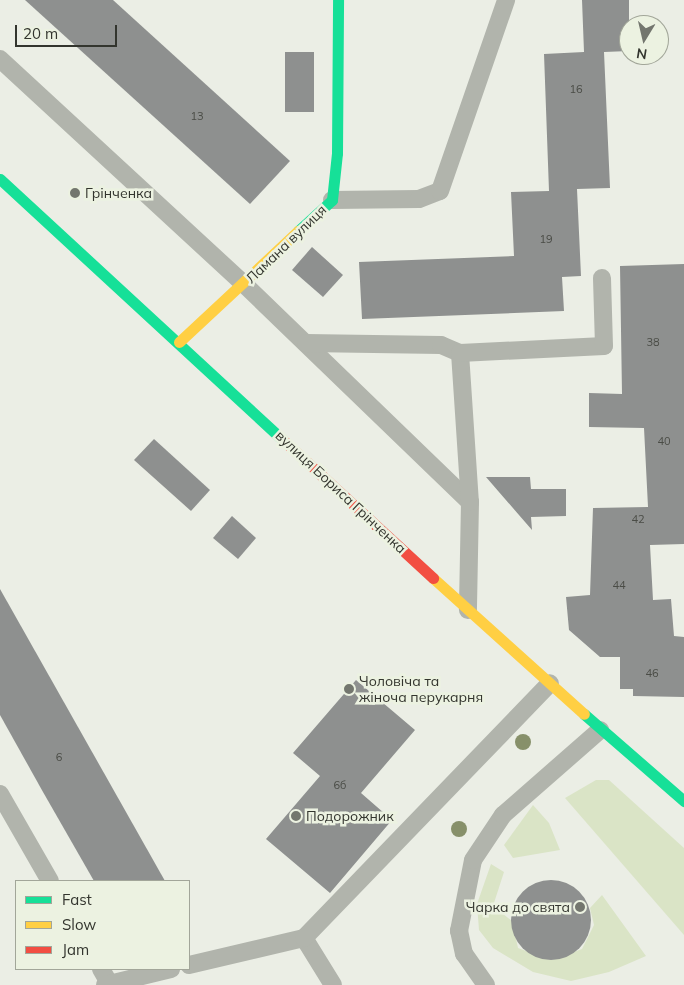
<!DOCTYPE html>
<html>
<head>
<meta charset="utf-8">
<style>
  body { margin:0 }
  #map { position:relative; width:684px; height:985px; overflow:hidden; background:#ebeee5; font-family:Mulish,sans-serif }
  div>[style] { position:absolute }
  .green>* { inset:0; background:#dae4c6 }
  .building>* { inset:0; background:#8e908f }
  .round { border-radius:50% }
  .lane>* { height:18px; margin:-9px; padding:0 9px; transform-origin:9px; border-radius:9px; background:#b1b4ac }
  .fast>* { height:11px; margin:-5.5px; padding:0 5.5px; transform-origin:5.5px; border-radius:5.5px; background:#16e098 }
  .slow>* { height:11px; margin:-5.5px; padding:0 5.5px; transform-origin:5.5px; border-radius:5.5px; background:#ffcf43 }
  .jam>* { height:11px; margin:-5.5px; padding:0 5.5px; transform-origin:5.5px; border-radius:5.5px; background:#f24e42 }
  .trees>* { width:16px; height:16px; margin:-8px; border-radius:50%; background:#87906a }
  .dots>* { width:14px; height:14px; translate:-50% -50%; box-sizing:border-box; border:2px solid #ecf2e1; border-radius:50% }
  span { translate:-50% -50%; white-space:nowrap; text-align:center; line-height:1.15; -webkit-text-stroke:5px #ecf2e1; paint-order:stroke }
  .number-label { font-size:11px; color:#4a4c46 }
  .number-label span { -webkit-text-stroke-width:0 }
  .poi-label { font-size:14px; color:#33352e }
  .left { translate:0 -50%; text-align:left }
  .right { translate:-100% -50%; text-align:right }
  .street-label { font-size:14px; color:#33352e }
  .legend { position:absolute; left:15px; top:880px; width:175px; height:90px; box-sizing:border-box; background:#ecf2e1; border:1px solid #a2a699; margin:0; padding:6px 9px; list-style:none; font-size:15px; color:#33352e }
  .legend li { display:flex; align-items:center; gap:10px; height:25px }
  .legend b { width:25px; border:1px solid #a2a699 }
  .north { position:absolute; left:619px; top:15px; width:50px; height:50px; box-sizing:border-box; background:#ecf2e1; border:1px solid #a2a699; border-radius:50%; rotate:189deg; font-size:14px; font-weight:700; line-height:20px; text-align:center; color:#33352e }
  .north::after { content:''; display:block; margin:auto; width:18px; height:22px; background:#73766e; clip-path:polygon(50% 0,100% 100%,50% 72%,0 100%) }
  .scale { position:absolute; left:15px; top:25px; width:102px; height:22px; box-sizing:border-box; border:2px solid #33352e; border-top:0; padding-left:6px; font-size:15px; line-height:18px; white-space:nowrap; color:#33352e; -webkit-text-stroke:4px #ecf2e1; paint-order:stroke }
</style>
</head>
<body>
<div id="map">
  <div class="green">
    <div style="clip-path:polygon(596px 780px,609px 780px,684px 848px,684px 935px,565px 798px)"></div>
    <div style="clip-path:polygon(533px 805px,549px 823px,560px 850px,513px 858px,504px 845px)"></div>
    <div style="clip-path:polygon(491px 864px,504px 872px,493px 906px,512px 921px,518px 948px,551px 960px,582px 949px,594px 925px,590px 908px,602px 895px,646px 956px,609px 972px,571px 981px,533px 972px,493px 948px,479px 930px,477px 904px)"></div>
  </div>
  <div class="building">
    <div style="clip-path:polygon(25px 0,113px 0,290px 161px,250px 204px)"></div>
    <div style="clip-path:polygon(582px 0,629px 0,629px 51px,604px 52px,610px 188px,577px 189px,581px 276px,562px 277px,564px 311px,362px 319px,359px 262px,514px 256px,511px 192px,549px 191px,544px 54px,584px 52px)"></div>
    <div style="clip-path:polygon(285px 52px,314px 52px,314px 112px,285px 112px)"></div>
    <div style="clip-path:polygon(312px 247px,343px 275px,323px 297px,292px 270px)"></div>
    <div style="clip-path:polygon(684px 264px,684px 544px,650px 545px,653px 600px,671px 599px,674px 636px,684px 637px,684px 697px,633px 696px,633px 689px,620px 689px,620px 657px,600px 657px,569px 630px,566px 597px,590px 595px,593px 508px,648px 507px,644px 428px,589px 427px,589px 393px,622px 394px,620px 266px)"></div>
    <div style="clip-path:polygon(154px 439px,210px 490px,191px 511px,134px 460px)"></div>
    <div style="clip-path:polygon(486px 477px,530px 477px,531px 489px,566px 489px,566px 516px,531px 517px,532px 530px)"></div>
    <div style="clip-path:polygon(232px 516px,256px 538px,238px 559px,213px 538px)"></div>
    <div style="clip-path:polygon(0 589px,165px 881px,94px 881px,43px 792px,0 715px)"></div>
    <div style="clip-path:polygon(356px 680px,415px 730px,361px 793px,392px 820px,330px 893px,266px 839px,320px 776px,293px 753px)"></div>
    <div class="round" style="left:511px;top:880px;width:80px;height:80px"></div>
  </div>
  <div class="lane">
    <div style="left:0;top:59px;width:332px;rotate:42.7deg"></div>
    <div style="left:244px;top:284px;width:314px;rotate:44deg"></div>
    <div style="left:470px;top:502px;width:108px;rotate:91.1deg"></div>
    <div style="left:332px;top:200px;width:87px;rotate:-0.7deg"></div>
    <div style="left:419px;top:199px;width:22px;rotate:-21deg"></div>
    <div style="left:440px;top:191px;width:202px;rotate:-70.9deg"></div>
    <div style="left:306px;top:343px;width:135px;rotate:0.8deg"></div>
    <div style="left:441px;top:345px;width:21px;rotate:23deg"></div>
    <div style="left:460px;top:353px;width:149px;rotate:86.2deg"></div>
    <div style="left:460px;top:353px;width:144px;rotate:-2.8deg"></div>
    <div style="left:604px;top:346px;width:68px;rotate:-91.7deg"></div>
    <div style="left:0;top:794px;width:100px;rotate:60.1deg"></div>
    <div style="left:304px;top:938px;width:55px;rotate:58.3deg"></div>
    <div style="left:189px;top:965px;width:118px;rotate:-13.2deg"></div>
    <div style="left:304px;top:938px;width:354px;rotate:-46deg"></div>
    <div style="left:101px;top:969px;width:16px;rotate:60deg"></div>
    <div style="left:105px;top:985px;width:68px;rotate:-13.6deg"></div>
    <div style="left:486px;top:985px;width:38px;rotate:-125deg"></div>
    <div style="left:464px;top:954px;width:24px;rotate:-102deg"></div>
    <div style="left:459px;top:931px;width:72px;rotate:-78.8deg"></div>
    <div style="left:473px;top:860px;width:54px;rotate:-56.3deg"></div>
    <div style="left:503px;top:815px;width:129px;rotate:-41.2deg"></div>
  </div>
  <div class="fast">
    <div style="left:0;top:179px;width:385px;rotate:42.7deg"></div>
    <div style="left:298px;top:231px;width:46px;rotate:-42.4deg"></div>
    <div style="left:332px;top:200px;width:47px;rotate:-83.9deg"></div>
    <div style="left:337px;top:153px;width:153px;rotate:-89.6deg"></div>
    <div style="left:584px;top:714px;width:133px;rotate:41deg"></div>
  </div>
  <div class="slow">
    <div style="left:179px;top:342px;width:163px;rotate:-43deg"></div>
    <div style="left:433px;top:578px;width:203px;rotate:42deg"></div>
  </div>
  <div class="jam">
    <div style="left:283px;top:440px;width:204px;rotate:42.6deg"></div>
  </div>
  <div class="trees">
    <div style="left:523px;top:742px"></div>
    <div style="left:459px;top:829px"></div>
  </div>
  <div class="dots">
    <div style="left:75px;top:193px;background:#73766e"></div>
    <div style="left:349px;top:689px;background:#73766e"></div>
    <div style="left:296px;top:816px;background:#73766e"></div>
    <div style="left:580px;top:907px;background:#73766e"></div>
  </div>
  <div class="number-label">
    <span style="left:576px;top:89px">16</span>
    <span style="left:197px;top:116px">13</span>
    <span style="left:546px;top:239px">19</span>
    <span style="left:653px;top:342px">38</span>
    <span style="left:664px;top:441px">40</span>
    <span style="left:638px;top:519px">42</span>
    <span style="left:619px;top:585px">44</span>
    <span style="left:652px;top:673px">46</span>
    <span style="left:59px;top:757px">6</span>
    <span style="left:340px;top:785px">6б</span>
  </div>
  <div class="poi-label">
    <span class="left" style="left:85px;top:193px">Грінченка</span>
    <span class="left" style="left:359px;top:689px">Чоловіча та<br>жіноча перукарня</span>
    <span class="left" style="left:306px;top:816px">Подорожник</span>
    <span class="right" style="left:570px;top:907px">Чарка до свята</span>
  </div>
  <div class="street-label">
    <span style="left:286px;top:244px;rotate:-44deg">Ламана вулиця</span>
    <span style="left:341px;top:492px;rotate:43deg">вулиця Бориса Грінченка</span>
  </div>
  <ul class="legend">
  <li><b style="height:6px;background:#16e098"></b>Fast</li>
  <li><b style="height:6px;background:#ffcf43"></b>Slow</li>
  <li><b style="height:6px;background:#f24e42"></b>Jam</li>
  </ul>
  <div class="north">N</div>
  <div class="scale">20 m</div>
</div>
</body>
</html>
